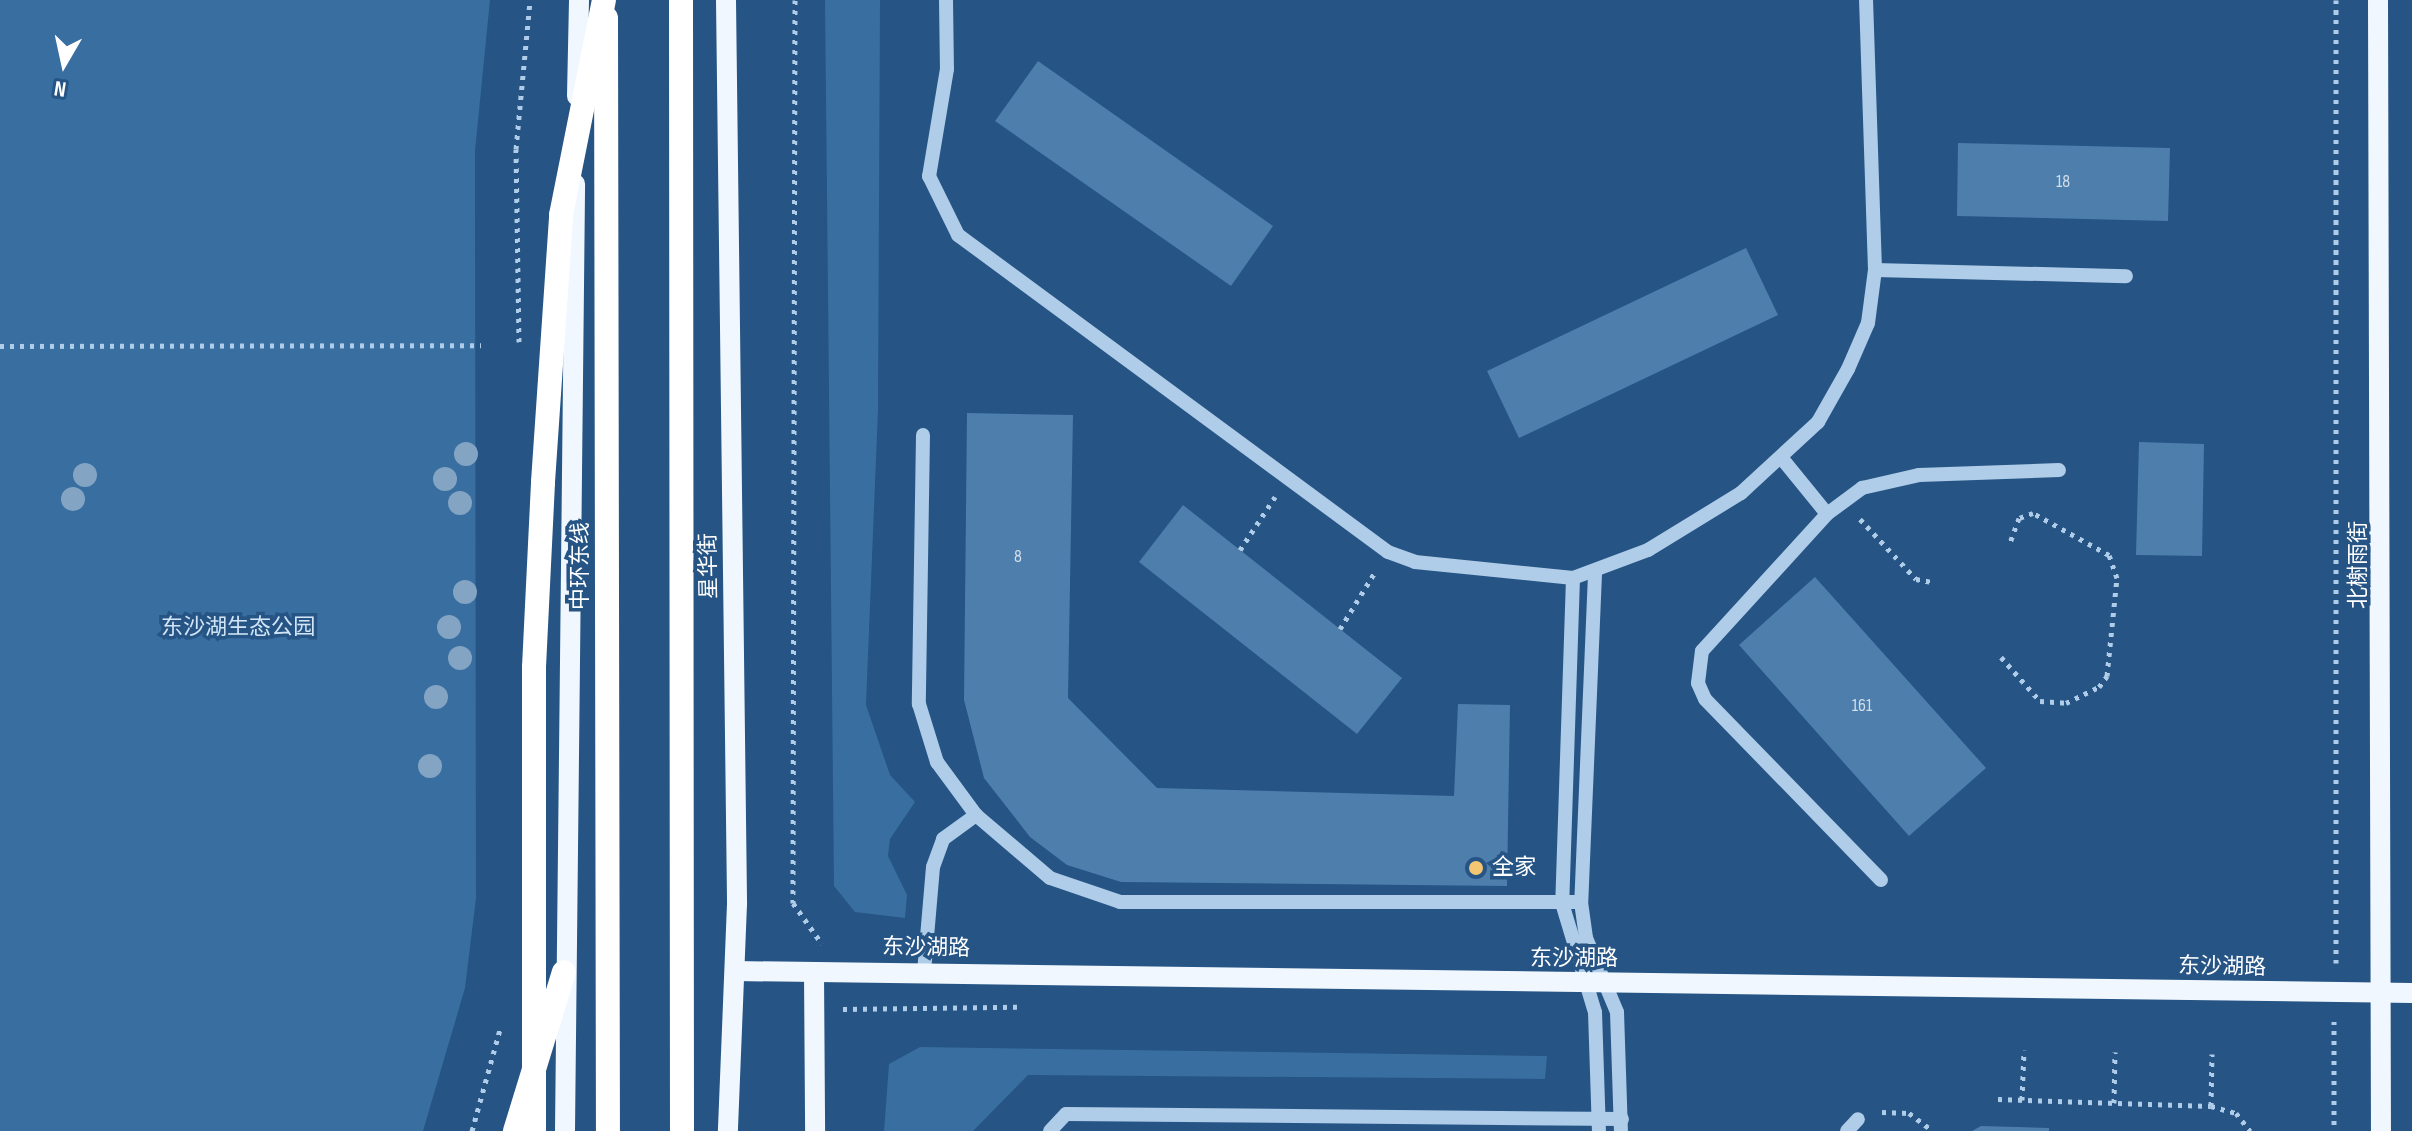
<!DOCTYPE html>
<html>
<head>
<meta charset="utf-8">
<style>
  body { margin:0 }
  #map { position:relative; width:2412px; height:1131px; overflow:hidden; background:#255485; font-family:"Sofia Sans Condensed","Noto Sans SC",sans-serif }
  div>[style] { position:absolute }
  .green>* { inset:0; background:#396ea1 }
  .building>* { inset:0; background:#4d7eac }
  .path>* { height:5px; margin-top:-2.5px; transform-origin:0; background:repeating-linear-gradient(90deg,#afcce8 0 4px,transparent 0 10px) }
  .minor>* { height:14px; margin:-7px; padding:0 7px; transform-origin:7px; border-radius:7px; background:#afcce8 }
  .major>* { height:20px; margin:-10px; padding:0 10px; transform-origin:10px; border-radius:10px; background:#f1f7fe }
  .highway>* { height:24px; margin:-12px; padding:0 12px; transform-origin:12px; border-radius:12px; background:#fff }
  .highway-bridge>* { height:24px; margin:-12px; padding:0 12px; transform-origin:12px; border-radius:12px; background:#fff }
  .trees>* { width:24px; height:24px; margin:-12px; border-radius:50%; background:#84a4c3 }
  .dots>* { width:22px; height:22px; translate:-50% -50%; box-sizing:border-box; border:4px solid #255485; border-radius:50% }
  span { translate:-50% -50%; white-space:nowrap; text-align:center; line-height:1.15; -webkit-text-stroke:7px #255485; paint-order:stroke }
  .number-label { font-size:18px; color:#d2dfea }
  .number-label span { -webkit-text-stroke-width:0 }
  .street-label { font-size:22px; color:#fff }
  .park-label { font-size:22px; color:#d2e5f6 }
  .poi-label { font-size:22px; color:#fff }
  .left { translate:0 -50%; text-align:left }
  .north { position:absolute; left:24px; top:24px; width:80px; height:80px; -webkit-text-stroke:6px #255485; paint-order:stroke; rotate:189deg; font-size:22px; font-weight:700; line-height:32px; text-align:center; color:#fff }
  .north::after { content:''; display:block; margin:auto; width:28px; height:36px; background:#fff; clip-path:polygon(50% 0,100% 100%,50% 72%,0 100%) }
</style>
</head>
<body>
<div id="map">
  <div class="green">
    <div style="clip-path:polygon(0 0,490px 0,475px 151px,476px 898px,465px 988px,423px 1131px,0 1131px)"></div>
    <div style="clip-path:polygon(825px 0,880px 0,878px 410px,866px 705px,890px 775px,915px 802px,890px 839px,888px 856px,907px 895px,905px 918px,855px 912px,834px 886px)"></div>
    <div style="clip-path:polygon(920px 1047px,1547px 1056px,1545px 1079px,1028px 1075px,973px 1131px,884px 1131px,889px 1064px)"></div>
  </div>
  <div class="building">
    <div style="clip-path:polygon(1038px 61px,1273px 226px,1231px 286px,995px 121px)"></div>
    <div style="clip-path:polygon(1958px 143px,2170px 148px,2168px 221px,1957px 216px)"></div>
    <div style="clip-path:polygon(1746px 248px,1778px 315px,1519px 438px,1487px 371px)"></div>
    <div style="clip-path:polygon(967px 413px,1073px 415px,1068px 698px,1157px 788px,1454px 796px,1458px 704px,1510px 705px,1507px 886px,1121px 882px,1067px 865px,1030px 837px,984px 778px,964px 700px)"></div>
    <div style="clip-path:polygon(2139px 442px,2204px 444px,2202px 556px,2136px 555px)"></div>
    <div style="clip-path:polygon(1183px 505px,1402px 678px,1357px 734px,1139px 562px)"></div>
    <div style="clip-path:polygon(1815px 577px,1986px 768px,1909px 836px,1739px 645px)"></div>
    <div style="clip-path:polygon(1981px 1126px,2049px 1128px,2049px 1131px,1972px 1131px)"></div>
  </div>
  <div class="path">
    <div style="left:795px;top:0;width:903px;rotate:90.13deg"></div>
    <div style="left:793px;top:903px;width:50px;rotate:54.7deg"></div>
    <div style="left:2336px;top:0;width:963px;rotate:90deg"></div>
    <div style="left:519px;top:342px;width:193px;rotate:-90.9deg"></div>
    <div style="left:516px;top:149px;width:150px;rotate:-84.6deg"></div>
    <div style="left:0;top:346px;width:481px;rotate:-0.1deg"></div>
    <div style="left:1860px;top:519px;width:82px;rotate:47deg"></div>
    <div style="left:1916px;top:579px;width:16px;rotate:11deg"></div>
    <div style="left:1240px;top:550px;width:64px;rotate:-56.6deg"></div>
    <div style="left:1340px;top:629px;width:67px;rotate:-58.4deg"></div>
    <div style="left:2001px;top:657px;width:59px;rotate:48.4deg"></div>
    <div style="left:2040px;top:701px;width:26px;rotate:4deg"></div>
    <div style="left:2066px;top:703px;width:37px;rotate:-26deg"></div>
    <div style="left:2099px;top:687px;width:14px;rotate:-54deg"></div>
    <div style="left:2107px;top:676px;width:99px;rotate:-84.2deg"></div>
    <div style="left:2117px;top:578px;width:24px;rotate:-109deg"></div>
    <div style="left:2109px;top:555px;width:87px;rotate:-151.1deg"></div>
    <div style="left:2033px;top:513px;width:15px;rotate:160deg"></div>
    <div style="left:2019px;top:518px;width:27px;rotate:110deg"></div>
    <div style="left:843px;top:1009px;width:174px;rotate:-0.7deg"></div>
    <div style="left:2334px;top:1021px;width:110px;rotate:90deg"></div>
    <div style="left:1998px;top:1099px;width:213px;rotate:1.9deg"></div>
    <div style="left:2211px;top:1106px;width:26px;rotate:16deg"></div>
    <div style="left:2236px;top:1113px;width:23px;rotate:52deg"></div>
    <div style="left:2022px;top:1100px;width:50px;rotate:-87.7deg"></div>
    <div style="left:2114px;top:1103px;width:51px;rotate:-88.9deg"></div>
    <div style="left:2211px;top:1106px;width:52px;rotate:-88.9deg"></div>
    <div style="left:1882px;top:1112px;width:27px;rotate:2deg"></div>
    <div style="left:1909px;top:1113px;width:30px;rotate:37deg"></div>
    <div style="left:472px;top:1131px;width:109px;rotate:-74.6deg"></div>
  </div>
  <div class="minor">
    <div style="left:946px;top:0;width:69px;rotate:89.2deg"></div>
    <div style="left:947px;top:69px;width:109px;rotate:99.5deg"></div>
    <div style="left:929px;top:176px;width:66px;rotate:63.8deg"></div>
    <div style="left:958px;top:235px;width:534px;rotate:36.4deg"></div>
    <div style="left:1388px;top:552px;width:29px;rotate:20deg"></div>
    <div style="left:1415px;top:562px;width:159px;rotate:5.8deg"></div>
    <div style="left:1573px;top:578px;width:80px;rotate:-20.5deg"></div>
    <div style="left:1648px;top:550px;width:109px;rotate:-31.5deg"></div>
    <div style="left:1741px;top:493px;width:105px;rotate:-42.7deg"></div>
    <div style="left:1818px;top:422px;width:61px;rotate:-60.5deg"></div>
    <div style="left:1848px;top:369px;width:50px;rotate:-66.5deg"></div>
    <div style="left:1868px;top:323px;width:53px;rotate:-82.5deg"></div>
    <div style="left:1875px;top:270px;width:270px;rotate:-91.9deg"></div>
    <div style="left:1875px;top:270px;width:251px;rotate:1.4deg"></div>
    <div style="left:923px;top:435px;width:269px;rotate:90.9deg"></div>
    <div style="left:919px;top:704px;width:61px;rotate:72.8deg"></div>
    <div style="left:937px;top:762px;width:66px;rotate:53.7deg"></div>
    <div style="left:976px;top:815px;width:97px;rotate:40.4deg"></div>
    <div style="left:1050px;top:878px;width:74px;rotate:18.9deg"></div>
    <div style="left:1120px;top:902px;width:461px"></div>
    <div style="left:1784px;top:461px;width:68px;rotate:50.9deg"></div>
    <div style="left:1595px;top:574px;width:328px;rotate:92.4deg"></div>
    <div style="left:1581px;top:902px;width:36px;rotate:82deg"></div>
    <div style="left:1586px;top:938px;width:80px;rotate:67.3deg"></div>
    <div style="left:1617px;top:1012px;width:119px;rotate:88.1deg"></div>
    <div style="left:1573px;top:578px;width:325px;rotate:91.9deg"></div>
    <div style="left:1562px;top:903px;width:114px;rotate:73.2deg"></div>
    <div style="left:1595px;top:1012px;width:119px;rotate:88.1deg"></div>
    <div style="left:1881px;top:880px;width:252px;rotate:-134.2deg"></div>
    <div style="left:1705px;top:699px;width:17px;rotate:-114deg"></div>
    <div style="left:1698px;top:683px;width:32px;rotate:-83deg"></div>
    <div style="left:1702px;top:651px;width:185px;rotate:-47.6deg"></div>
    <div style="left:1827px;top:514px;width:44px;rotate:-36.6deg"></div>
    <div style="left:1862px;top:488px;width:58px;rotate:-12.8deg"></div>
    <div style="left:1919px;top:475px;width:140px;rotate:-2deg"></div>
    <div style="left:924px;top:972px;width:105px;rotate:-85.1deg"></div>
    <div style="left:933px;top:867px;width:30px;rotate:-70deg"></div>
    <div style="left:943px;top:839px;width:41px;rotate:-36deg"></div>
    <div style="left:1050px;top:1131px;width:23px;rotate:-47deg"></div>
    <div style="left:1066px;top:1114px;width:556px;rotate:0.52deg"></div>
    <div style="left:1847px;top:1131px;width:16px;rotate:-47deg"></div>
  </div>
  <div class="major">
    <div style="left:726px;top:0;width:904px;rotate:89.3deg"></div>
    <div style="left:737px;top:904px;width:227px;rotate:92.3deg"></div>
    <div style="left:2378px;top:0;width:1131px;rotate:89.85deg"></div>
    <div style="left:577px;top:96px;width:96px;rotate:-88.8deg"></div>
    <div style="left:735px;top:971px;width:1677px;rotate:0.75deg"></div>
    <div style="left:814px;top:972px;width:159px;rotate:89.6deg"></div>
    <div style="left:565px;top:1131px;width:947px;rotate:-89.39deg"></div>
  </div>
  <div class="highway">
    <div style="left:681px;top:0;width:1131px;rotate:89.95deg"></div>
    <div style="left:606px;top:18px;width:1113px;rotate:89.9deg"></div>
    <div style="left:515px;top:1131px;width:166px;rotate:-72.9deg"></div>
  </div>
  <div class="highway-bridge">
    <div style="left:534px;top:1131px;width:464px;rotate:-90deg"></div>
    <div style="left:534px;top:667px;width:185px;rotate:-87.2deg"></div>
    <div style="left:543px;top:482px;width:268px;rotate:-86.1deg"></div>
    <div style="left:561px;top:215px;width:219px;rotate:-78.7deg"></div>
  </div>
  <div class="trees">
    <div style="left:466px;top:454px"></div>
    <div style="left:85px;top:475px"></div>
    <div style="left:445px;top:479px"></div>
    <div style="left:73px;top:499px"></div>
    <div style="left:460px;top:503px"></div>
    <div style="left:465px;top:592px"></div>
    <div style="left:449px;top:627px"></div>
    <div style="left:460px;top:658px"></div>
    <div style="left:436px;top:697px"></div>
    <div style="left:430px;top:766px"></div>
  </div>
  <div class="dots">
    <div style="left:1476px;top:868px;background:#f2c673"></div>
  </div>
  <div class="number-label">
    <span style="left:2063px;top:182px">18</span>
    <span style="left:1018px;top:557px">8</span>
    <span style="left:1862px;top:706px">161</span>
  </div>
  <div class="street-label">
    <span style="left:2359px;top:565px;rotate:-90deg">北榭雨街</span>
    <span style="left:581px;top:566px;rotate:-90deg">中环东线</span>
    <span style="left:709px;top:566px;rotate:-91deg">星华街</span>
    <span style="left:926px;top:948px;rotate:1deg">东沙湖路</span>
    <span style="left:1574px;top:959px">东沙湖路</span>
    <span style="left:2222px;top:967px;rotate:1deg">东沙湖路</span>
  </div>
  <div class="park-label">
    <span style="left:238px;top:628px">东沙湖生态公园</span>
  </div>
  <div class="poi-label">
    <span class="left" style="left:1492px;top:868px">全家</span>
  </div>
  <div class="north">N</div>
</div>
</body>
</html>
